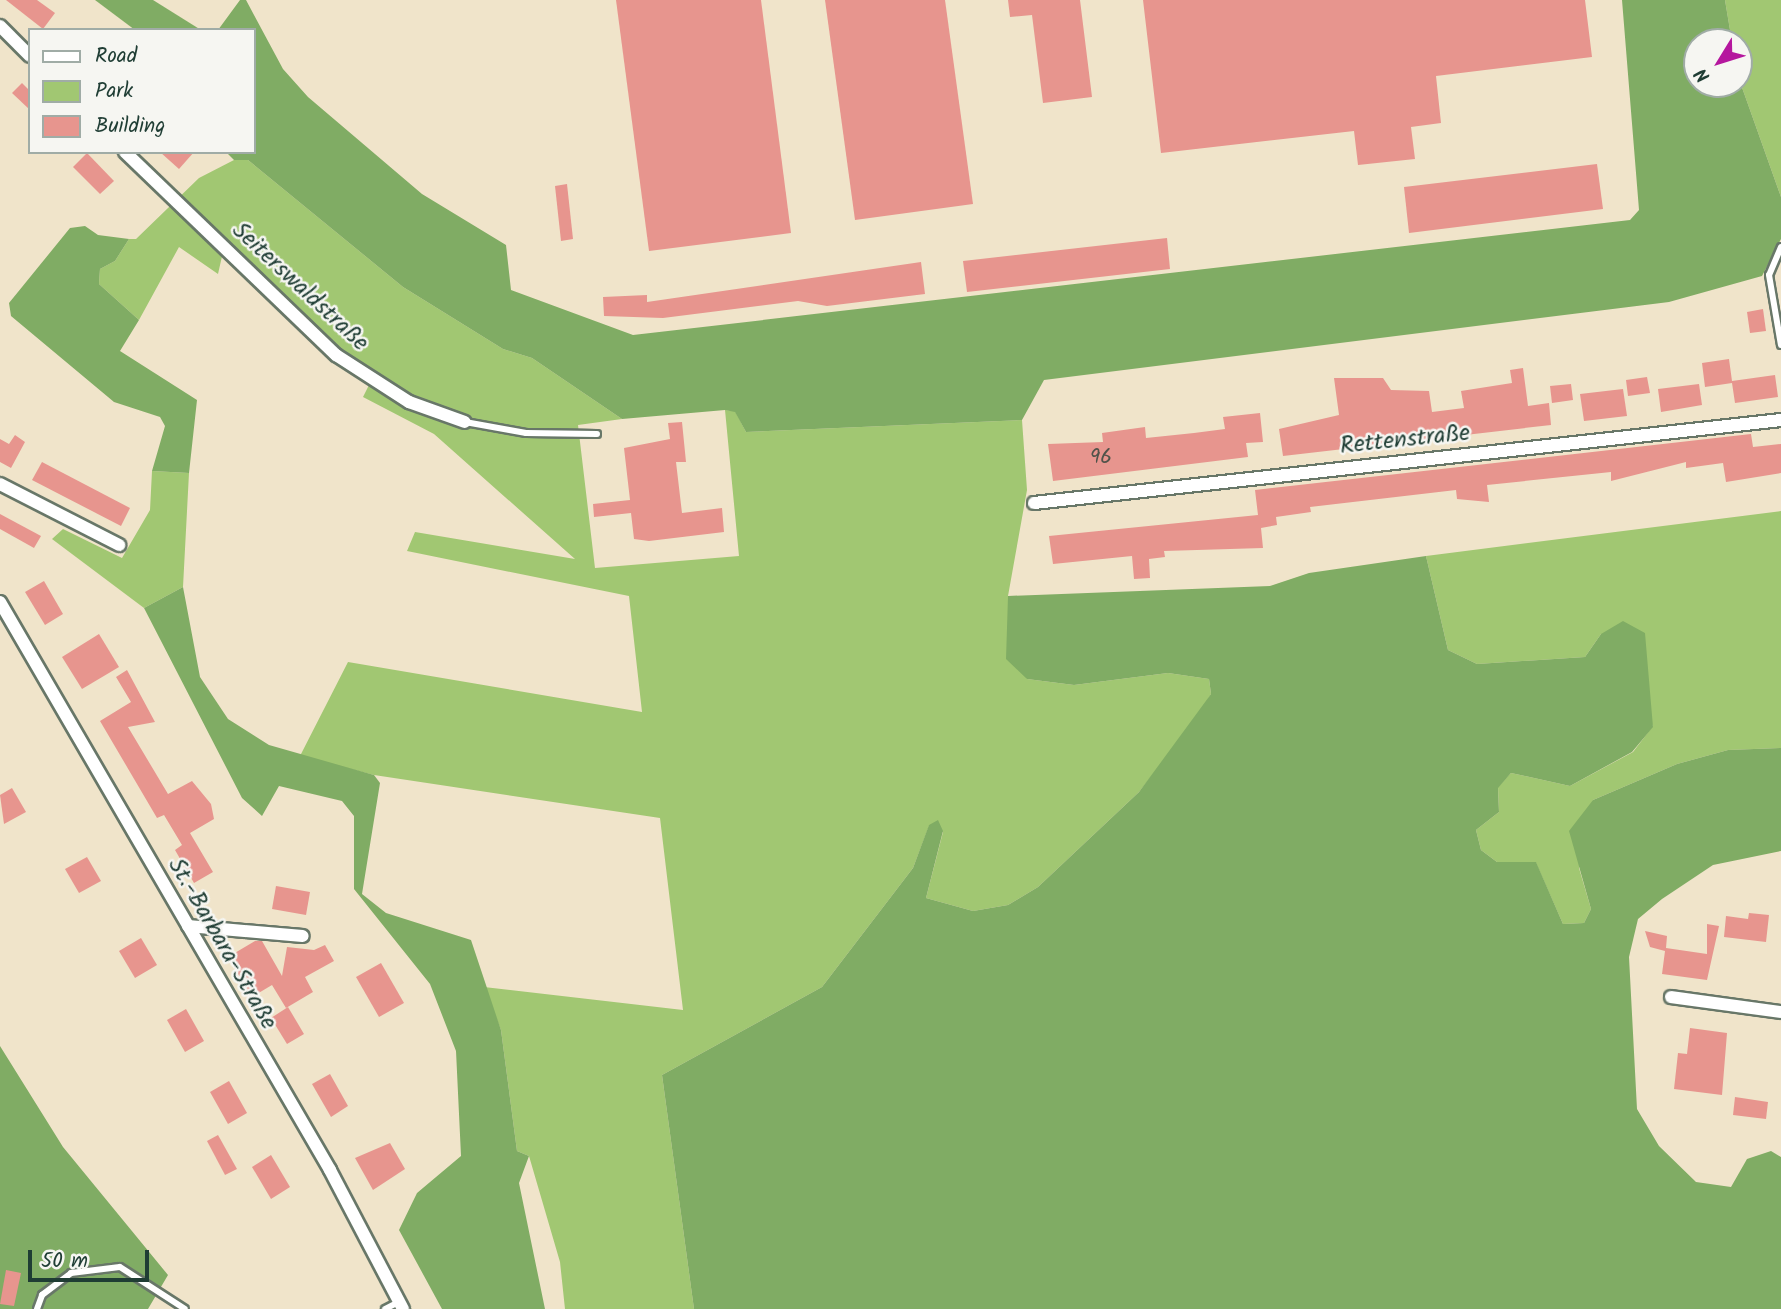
<!DOCTYPE html>
<html>
<head>
<meta charset="utf-8">
<style>
  body { margin:0 }
  #map { position:relative; width:1781px; height:1309px; overflow:hidden; background:#f0e4ca; font-family:Kalam,sans-serif }
  div>[style] { position:absolute }
  .green>* { inset:0; background:#a1c772 }
  .forest>* { inset:0; background:#80ac64 }
  .building>* { inset:0; background:#e7958e }
  .roads { filter:drop-shadow(2px 0 #687768) drop-shadow(-2px 0 #687768) drop-shadow(0 2px #687768) drop-shadow(0 -2px #687768) }
  .lane>* { height:6px; margin:-3px; padding:0 3px; transform-origin:3px; border-radius:3px; background:#fff }
  .street>* { height:12px; margin:-6px; padding:0 6px; transform-origin:6px; border-radius:6px; background:#fff }
  span { translate:-50% -50%; white-space:nowrap; text-align:center; line-height:1.15; -webkit-text-stroke:5px #f6f6f2; paint-order:stroke }
  .number-label { font-size:21px; color:#51534a }
  .number-label span { -webkit-text-stroke-width:0 }
  .street-label { font-size:24px; color:#1f3d34 }
  .legend { position:absolute; left:28px; top:28px; width:228px; height:126px; box-sizing:border-box; background:#f6f6f2; border:2px solid #a0aca6; margin:0; padding:9px 12px; list-style:none; font-size:21px; color:#1f3d34 }
  .legend li { display:flex; align-items:center; gap:14px; height:35px }
  .legend b { width:35px; border:2px solid #a0aca6 }
  .north { position:absolute; left:1683px; top:28px; width:70px; height:70px; box-sizing:border-box; background:#f6f6f2; border:2px solid #a0aca6; border-radius:50%; rotate:232deg; font-size:19px; font-weight:700; line-height:28px; text-align:center; color:#1f3d34 }
  .north::after { content:''; display:block; margin:auto; width:24px; height:32px; background:#b5179e; clip-path:polygon(50% 0,100% 100%,50% 72%,0 100%) }
  .scale { position:absolute; left:28px; top:1250px; width:121px; height:32px; box-sizing:border-box; border:4px solid #1f3d34; border-top:0; padding-left:9px; font-size:21px; line-height:24px; white-space:nowrap; color:#1f3d34; -webkit-text-stroke:5px #f6f6f2; paint-order:stroke }
</style>
</head>
<body>
<div id="map">
  <div class="green">
    <div style="clip-path:polygon(1725px 0,1781px 0,1781px 197px,1739px 79px,1739px 42px,1732px 42px)"></div>
    <div style="clip-path:polygon(234px 160px,248px 160px,403px 287px,503px 349px,532px 358px,622px 419px,578px 425px,595px 568px,739px 556px,725px 410px,735px 411px,746px 432px,1022px 420px,1027px 490px,1008px 596px,1027px 679px,1074px 685px,1168px 673px,1209px 679px,1211px 694px,1195px 721px,1139px 792px,1038px 887px,1008px 905px,973px 911px,926px 898px,943px 832px,929px 826px,913px 868px,822px 987px,662px 1075px,694px 1309px,565px 1309px,560px 1262px,529px 1156px,517px 1151px,501px 1030px,484px 987px,683px 1010px,660px 818px,374px 775px,300px 756px,348px 662px,642px 712px,629px 596px,407px 551px,415px 532px,575px 559px,434px 434px,363px 397px,374px 375px,223px 252px,218px 274px,179px 247px,139px 320px,99px 284px,100px 269px,115px 261px,129px 239px,136px 239px,199px 178px)"></div>
    <div style="clip-path:polygon(152px 471px,189px 473px,183px 587px,144px 608px,52px 539px,63px 529px,122px 558px,150px 510px)"></div>
    <div style="clip-path:polygon(1781px 511px,1781px 748px,1728px 750px,1677px 764px,1593px 800px,1579px 868px,1591px 909px,1584px 923px,1563px 924px,1536px 863px,1497px 862px,1481px 850px,1476px 830px,1499px 812px,1498px 787px,1511px 773px,1570px 786px,1633px 752px,1653px 726px,1601px 634px,1585px 657px,1477px 664px,1448px 650px,1426px 556px)"></div>
  </div>
  <div class="forest">
    <div style="clip-path:polygon(95px 0,153px 0,201px 30px,135px 30px)"></div>
    <div style="clip-path:polygon(240px 0,246px 0,283px 69px,308px 97px,422px 194px,506px 245px,511px 290px,633px 335px,1630px 220px,1639px 210px,1622px 0,1725px 0,1732px 42px,1697px 42px,1697px 84px,1739px 84px,1739px 79px,1781px 197px,1781px 239px,1762px 276px,1669px 302px,1044px 380px,1022px 420px,746px 432px,735px 412px,725px 410px,622px 419px,532px 358px,503px 349px,403px 287px,248px 160px,234px 160px,226px 152px,254px 152px,254px 30px,218px 30px)"></div>
    <div style="clip-path:polygon(85px 226px,98px 235px,129px 239px,115px 261px,100px 269px,99px 284px,139px 320px,120px 351px,197px 400px,189px 473px,152px 471px,165px 426px,160px 417px,114px 402px,11px 316px,9px 303px,70px 228px)"></div>
    <div style="clip-path:polygon(1426px 556px,1448px 650px,1477px 664px,1585px 657px,1601px 634px,1623px 621px,1645px 633px,1653px 727px,1632px 752px,1570px 786px,1511px 773px,1498px 788px,1499px 812px,1476px 830px,1481px 850px,1497px 862px,1536px 862px,1563px 924px,1584px 923px,1591px 909px,1569px 831px,1593px 800px,1677px 764px,1728px 750px,1781px 748px,1781px 851px,1713px 865px,1662px 899px,1638px 919px,1629px 957px,1637px 1109px,1659px 1146px,1696px 1182px,1731px 1187px,1747px 1159px,1771px 1151px,1781px 1157px,1781px 1309px,694px 1309px,662px 1075px,822px 987px,913px 868px,929px 825px,938px 820px,943px 831px,926px 898px,973px 911px,1008px 905px,1038px 887px,1139px 792px,1211px 694px,1209px 679px,1168px 673px,1074px 685px,1027px 679px,1006px 659px,1008px 596px,1270px 586px,1309px 573px)"></div>
    <div style="clip-path:polygon(183px 587px,200px 677px,228px 719px,269px 745px,374px 775px,380px 783px,362px 894px,386px 913px,471px 940px,501px 1030px,517px 1151px,529px 1156px,519px 1183px,545px 1309px,442px 1309px,399px 1230px,417px 1193px,461px 1156px,456px 1051px,430px 984px,354px 889px,354px 816px,342px 801px,279px 786px,262px 816px,242px 798px,144px 608px)"></div>
    <div style="clip-path:polygon(0 1046px,63px 1147px,168px 1275px,148px 1309px,0 1309px)"></div>
  </div>
  <div class="building">
    <div style="clip-path:polygon(6px 0,37px 0,55px 13px,43px 29px)"></div>
    <div style="clip-path:polygon(616px 0,761px 0,791px 233px,649px 251px)"></div>
    <div style="clip-path:polygon(825px 0,945px 0,973px 204px,855px 220px)"></div>
    <div style="clip-path:polygon(1008px 0,1080px 0,1092px 97px,1043px 103px,1032px 15px,1010px 17px)"></div>
    <div style="clip-path:polygon(1143px 0,1585px 0,1592px 57px,1436px 76px,1441px 123px,1411px 127px,1415px 159px,1358px 165px,1354px 131px,1161px 153px)"></div>
    <div style="clip-path:polygon(22px 83px,30px 91px,30px 110px,12px 93px)"></div>
    <div style="clip-path:polygon(160px 152px,194px 152px,179px 169px)"></div>
    <div style="clip-path:polygon(87px 153px,114px 181px,100px 194px,73px 167px)"></div>
    <div style="clip-path:polygon(1597px 164px,1603px 209px,1409px 233px,1404px 187px)"></div>
    <div style="clip-path:polygon(567px 184px,573px 239px,561px 241px,555px 186px)"></div>
    <div style="clip-path:polygon(1167px 238px,1170px 269px,967px 292px,963px 261px)"></div>
    <div style="clip-path:polygon(921px 262px,925px 294px,827px 306px,798px 301px,663px 318px,604px 316px,603px 297px,647px 295px,647px 302px)"></div>
    <div style="clip-path:polygon(1763px 309px,1766px 331px,1750px 333px,1747px 312px)"></div>
    <div style="clip-path:polygon(1729px 359px,1732px 381px,1775px 375px,1778px 397px,1735px 403px,1732px 383px,1705px 387px,1702px 363px)"></div>
    <div style="clip-path:polygon(1523px 368px,1528px 406px,1549px 403px,1551px 425px,1283px 456px,1279px 429px,1339px 415px,1334px 378px,1383px 378px,1391px 390px,1429px 391px,1432px 412px,1464px 408px,1461px 391px,1512px 383px,1510px 370px)"></div>
    <div style="clip-path:polygon(1647px 377px,1650px 393px,1628px 396px,1626px 380px)"></div>
    <div style="clip-path:polygon(1571px 384px,1573px 400px,1552px 403px,1550px 386px)"></div>
    <div style="clip-path:polygon(1699px 384px,1702px 405px,1661px 412px,1658px 389px)"></div>
    <div style="clip-path:polygon(1623px 389px,1627px 416px,1584px 421px,1580px 394px)"></div>
    <div style="clip-path:polygon(1260px 413px,1263px 442px,1246px 443px,1248px 457px,1053px 481px,1048px 444px,1103px 442px,1102px 433px,1145px 427px,1146px 438px,1194px 433px,1225px 429px,1223px 417px)"></div>
    <div style="clip-path:polygon(682px 422px,686px 462px,676px 462px,682px 513px,722px 508px,724px 532px,649px 541px,634px 539px,631px 513px,594px 517px,593px 504px,630px 500px,624px 448px,670px 439px,668px 423px)"></div>
    <div style="clip-path:polygon(1751px 434px,1753px 447px,1781px 444px,1781px 473px,1726px 482px,1723px 463px,1686px 468px,1686px 462px,1611px 481px,1611px 472px,1487px 485px,1489px 502px,1457px 499px,1456px 490px,1310px 507px,1311px 512px,1276px 517px,1277px 525px,1261px 528px,1263px 548px,1164px 551px,1165px 557px,1149px 559px,1150px 578px,1134px 579px,1132px 556px,1053px 564px,1049px 536px,1258px 515px,1255px 490px)"></div>
    <div style="clip-path:polygon(15px 435px,25px 442px,11px 468px,0 462px,0 439px,9px 444px)"></div>
    <div style="clip-path:polygon(42px 462px,130px 508px,121px 526px,32px 480px)"></div>
    <div style="clip-path:polygon(0 514px,41px 536px,34px 548px,0 529px)"></div>
    <div style="clip-path:polygon(44px 581px,63px 614px,45px 625px,25px 592px)"></div>
    <div style="clip-path:polygon(99px 634px,119px 667px,82px 689px,62px 657px)"></div>
    <div style="clip-path:polygon(127px 670px,155px 722px,128px 727px,168px 794px,192px 781px,211px 804px,214px 819px,190px 833px,213px 872px,194px 883px,175px 850px,182px 845px,164px 815px,157px 818px,100px 721px,131px 702px,116px 677px)"></div>
    <div style="clip-path:polygon(12px 788px,26px 812px,4px 824px,0 795px)"></div>
    <div style="clip-path:polygon(87px 857px,101px 881px,79px 893px,65px 869px)"></div>
    <div style="clip-path:polygon(276px 886px,310px 892px,306px 915px,272px 909px)"></div>
    <div style="clip-path:polygon(1749px 913px,1769px 915px,1766px 942px,1724px 937px,1726px 916px,1748px 919px)"></div>
    <div style="clip-path:polygon(1707px 924px,1719px 926px,1707px 980px,1662px 974px,1665px 951px,1650px 947px,1645px 931px,1667px 936px,1666px 948px,1707px 954px)"></div>
    <div style="clip-path:polygon(141px 938px,157px 965px,135px 978px,119px 951px)"></div>
    <div style="clip-path:polygon(255px 941px,262px 941px,282px 976px,287px 947px,314px 950px,325px 945px,334px 961px,305px 977px,313px 992px,286px 1008px,272px 985px,252px 997px,228px 957px)"></div>
    <div style="clip-path:polygon(381px 963px,404px 1003px,379px 1017px,356px 977px)"></div>
    <div style="clip-path:polygon(288px 1007px,304px 1034px,287px 1044px,271px 1018px)"></div>
    <div style="clip-path:polygon(186px 1009px,204px 1041px,185px 1052px,167px 1020px)"></div>
    <div style="clip-path:polygon(1690px 1028px,1727px 1033px,1722px 1095px,1674px 1089px,1678px 1053px,1687px 1054px)"></div>
    <div style="clip-path:polygon(330px 1074px,348px 1106px,331px 1117px,312px 1084px)"></div>
    <div style="clip-path:polygon(229px 1081px,247px 1113px,228px 1124px,210px 1092px)"></div>
    <div style="clip-path:polygon(1735px 1097px,1768px 1102px,1766px 1119px,1733px 1115px)"></div>
    <div style="clip-path:polygon(218px 1135px,237px 1169px,225px 1175px,207px 1141px)"></div>
    <div style="clip-path:polygon(390px 1143px,405px 1169px,373px 1190px,355px 1158px)"></div>
    <div style="clip-path:polygon(271px 1155px,290px 1187px,271px 1199px,252px 1167px)"></div>
    <div style="clip-path:polygon(6px 1270px,21px 1273px,14px 1306px,0 1304px)"></div>
  </div>
  <div class="roads">
    <div class="lane">
      <div style="left:1781px;top:247px;width:30px;rotate:113deg"></div>
      <div style="left:1769px;top:275px;width:71px;rotate:80.3deg"></div>
      <div style="left:465px;top:422px;width:62px;rotate:10.2deg"></div>
      <div style="left:526px;top:433px;width:71px;rotate:0.8deg"></div>
      <div style="left:37px;top:1309px;width:15px;rotate:-70deg"></div>
      <div style="left:42px;top:1295px;width:36px;rotate:-37deg"></div>
      <div style="left:71px;top:1273px;width:49px;rotate:-7deg"></div>
      <div style="left:120px;top:1267px;width:77px;rotate:32.9deg"></div>
      <div style="left:385px;top:1309px;width:16px;rotate:-27deg"></div>
    </div>
    <div class="street">
      <div style="left:0;top:26px;width:42px;rotate:45deg"></div>
      <div style="left:125px;top:152px;width:293px;rotate:43.9deg"></div>
      <div style="left:336px;top:355px;width:87px;rotate:32.8deg"></div>
      <div style="left:409px;top:402px;width:59px;rotate:19.7deg"></div>
      <div style="left:0;top:484px;width:134px;rotate:27.1deg"></div>
      <div style="left:1034px;top:503px;width:752px;rotate:-6.34deg"></div>
      <div style="left:0;top:602px;width:657px;rotate:59.84deg"></div>
      <div style="left:330px;top:1170px;width:157px;rotate:62.3deg"></div>
      <div style="left:188px;top:926px;width:115px;rotate:5deg"></div>
      <div style="left:1671px;top:997px;width:111px;rotate:7.8deg"></div>
    </div>
  </div>
  <div class="number-label">
    <span style="left:1101px;top:458px">96</span>
  </div>
  <div class="street-label">
    <span style="left:300px;top:287px;rotate:43deg">Seiterswaldstraße</span>
    <span style="left:1405px;top:440px;rotate:-6deg">Rettenstraße</span>
    <span style="left:222px;top:944px;rotate:60deg">St.-Barbara-Straße</span>
  </div>
  <ul class="legend">
  <li><b style="height:9px;background:#fff"></b>Road</li>
  <li><b style="height:19px;background:#a1c772"></b>Park</li>
  <li><b style="height:19px;background:#e7958e"></b>Building</li>
  </ul>
  <div class="north">N</div>
  <div class="scale">50 m</div>
</div>
</body>
</html>
